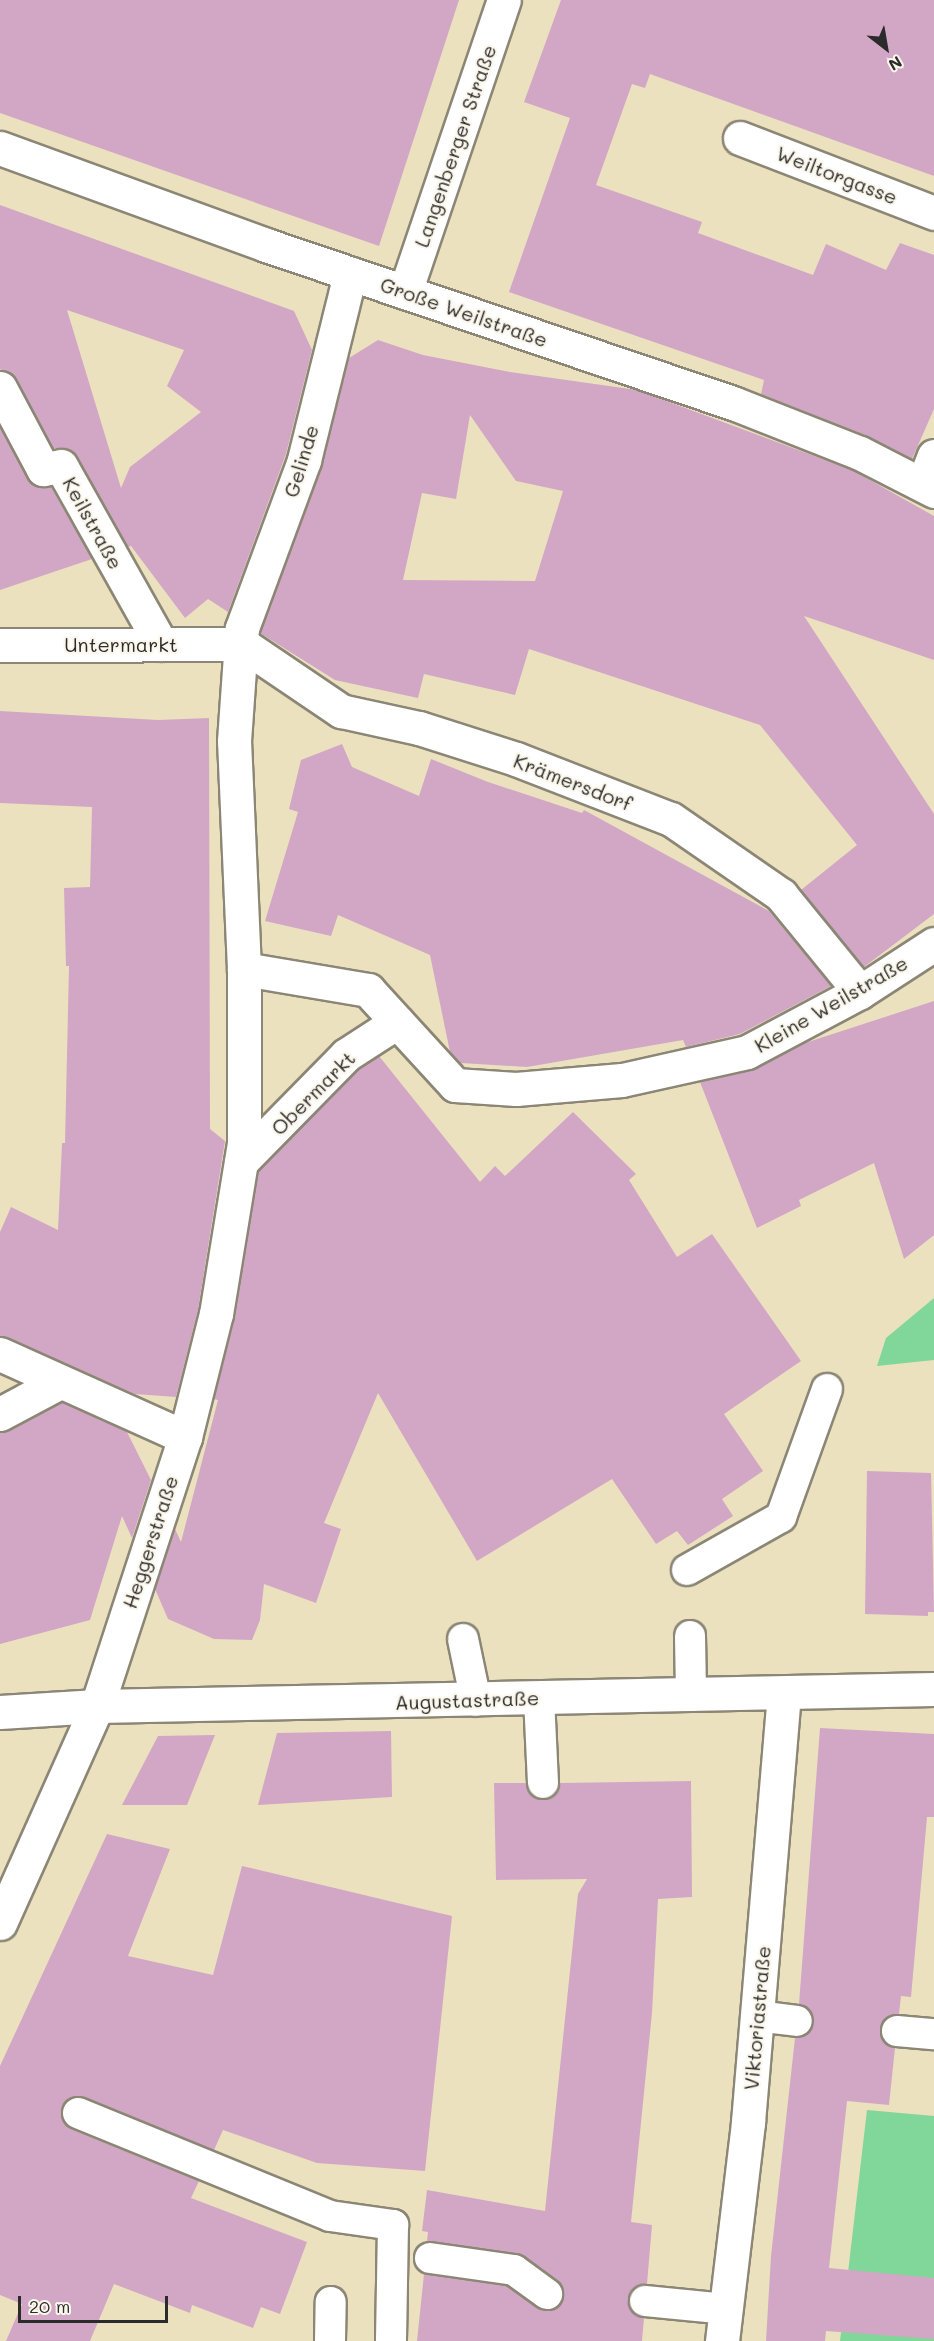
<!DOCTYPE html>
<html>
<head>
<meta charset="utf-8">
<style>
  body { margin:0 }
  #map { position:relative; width:934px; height:2341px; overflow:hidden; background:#ebe1bf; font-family:Mali,sans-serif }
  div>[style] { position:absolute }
  .green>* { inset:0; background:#81d69a }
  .building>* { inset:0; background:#d2a7c5 }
  .roads { filter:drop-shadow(2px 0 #8b8675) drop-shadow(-2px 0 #8b8675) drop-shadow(0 2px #8b8675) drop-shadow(0 -2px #8b8675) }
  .lane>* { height:30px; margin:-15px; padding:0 15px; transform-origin:15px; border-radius:15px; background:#fff }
  .street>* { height:33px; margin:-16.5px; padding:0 16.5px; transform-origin:16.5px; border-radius:16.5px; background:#fff }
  span { translate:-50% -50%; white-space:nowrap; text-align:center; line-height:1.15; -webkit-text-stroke:4.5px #fbf7ec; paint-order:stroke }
  .street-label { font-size:20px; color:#2b2b2b }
  .north { position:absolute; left:856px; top:18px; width:60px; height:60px; -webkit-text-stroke:4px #fbf7ec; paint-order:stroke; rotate:149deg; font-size:16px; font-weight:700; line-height:24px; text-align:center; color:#2b2b2b }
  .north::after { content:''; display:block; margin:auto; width:21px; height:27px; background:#2b2b2b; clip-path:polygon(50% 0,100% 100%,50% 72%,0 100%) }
  .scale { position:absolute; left:18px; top:2296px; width:150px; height:27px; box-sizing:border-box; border:3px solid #2b2b2b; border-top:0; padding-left:8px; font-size:18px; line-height:21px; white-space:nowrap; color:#2b2b2b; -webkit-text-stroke:4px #fbf7ec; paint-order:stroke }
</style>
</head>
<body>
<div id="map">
  <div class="green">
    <div style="clip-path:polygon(934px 1298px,934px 1360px,877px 1366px,886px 1338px)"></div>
    <div style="clip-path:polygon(867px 2110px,934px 2116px,934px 2341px,840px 2341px)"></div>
  </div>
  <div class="building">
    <div style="clip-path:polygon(0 0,459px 0,379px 246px,0 113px)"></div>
    <div style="clip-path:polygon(561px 0,934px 0,934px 176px,650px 74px,645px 88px,632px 84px,596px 185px,702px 222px,698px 233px,813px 275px,826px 244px,886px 270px,900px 243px,934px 255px,934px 409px,912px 459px,867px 436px,761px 394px,764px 380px,509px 292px,570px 118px,524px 102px)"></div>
    <div style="clip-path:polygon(evenodd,0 205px,294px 311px,312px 350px,286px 454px,228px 612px,208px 599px,185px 618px,131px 546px,128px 547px,77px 457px,68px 449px,53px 448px,17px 379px,0 369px,0 205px,67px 310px,184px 350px,167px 386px,201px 412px,130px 467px,121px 488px,67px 310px)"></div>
    <div style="clip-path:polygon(evenodd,378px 340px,423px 355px,510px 372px,637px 390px,852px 470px,934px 516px,934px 660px,804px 616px,934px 814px,934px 914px,864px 967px,801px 890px,857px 845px,760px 725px,529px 649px,515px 695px,424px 674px,418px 698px,335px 680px,260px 633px,322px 466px,349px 358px,378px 340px,470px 415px,516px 481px,563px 491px,535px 581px,403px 580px,422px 493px,456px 499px,470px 415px)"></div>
    <div style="clip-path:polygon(0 428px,27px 478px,35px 486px,51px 487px,92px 559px,0 590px)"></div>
    <div style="clip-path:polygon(0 711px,158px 720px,209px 718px,210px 1129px,225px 1141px,198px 1310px,176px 1397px,135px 1394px,0 1336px,0 1232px,11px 1207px,58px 1230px,62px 1143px,65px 1143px,69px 966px,66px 966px,64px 888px,90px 887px,92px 807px,0 803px)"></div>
    <div style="clip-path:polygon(342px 744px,352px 767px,419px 796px,431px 759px,488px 782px,582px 813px,584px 810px,769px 911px,831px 986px,740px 1034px,686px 1047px,683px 1040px,527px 1067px,461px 1063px,450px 1052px,430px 955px,338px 915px,331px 936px,265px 921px,298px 812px,289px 809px,301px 760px)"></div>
    <div style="clip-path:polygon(934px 1001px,934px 1235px,904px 1259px,874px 1163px,799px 1200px,801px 1206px,757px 1228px,700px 1082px,751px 1070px,805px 1043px)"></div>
    <div style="clip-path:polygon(379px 1056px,480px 1182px,495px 1166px,505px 1176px,573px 1112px,636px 1174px,629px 1180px,677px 1257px,712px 1234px,801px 1361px,724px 1414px,763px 1471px,722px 1499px,733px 1516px,688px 1545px,677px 1531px,656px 1544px,612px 1479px,477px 1561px,378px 1393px,324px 1523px,341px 1529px,316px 1603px,264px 1584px,260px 1620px,252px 1640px,214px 1639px,168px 1619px,155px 1589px,175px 1529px,181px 1542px,218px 1400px,214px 1399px,235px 1317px,258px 1171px,358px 1070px)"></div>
    <div style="clip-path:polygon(62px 1402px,127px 1432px,151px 1480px,132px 1538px,122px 1516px,90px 1620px,0 1644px,0 1433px)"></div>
    <div style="clip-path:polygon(867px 1471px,931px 1473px,934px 1612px,928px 1612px,928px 1616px,865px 1614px)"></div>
    <div style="clip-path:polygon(820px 1728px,934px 1734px,934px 1817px,927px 1817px,911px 1997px,901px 1996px,899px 2014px,889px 2016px,880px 2029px,882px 2039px,895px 2048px,889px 2105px,847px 2101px,829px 2268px,934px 2278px,934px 2339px,826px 2331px,825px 2341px,766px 2341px,771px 2256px,795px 2038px,810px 2032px,814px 2023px,808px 2008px,799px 2004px)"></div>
    <div style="clip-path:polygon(391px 1731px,392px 1797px,258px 1805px,277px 1733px)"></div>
    <div style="clip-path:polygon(215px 1735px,187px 1805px,122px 1805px,158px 1736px)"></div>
    <div style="clip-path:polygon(691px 1781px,692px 1897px,658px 1899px,652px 2013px,631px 2222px,652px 2225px,647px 2284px,631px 2291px,628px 2300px,635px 2315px,644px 2318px,642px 2341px,417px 2341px,424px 2274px,507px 2286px,545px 2311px,555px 2309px,564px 2296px,558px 2280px,524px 2256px,427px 2241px,428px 2232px,422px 2231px,427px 2190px,545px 2211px,578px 1894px,587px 1879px,496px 1880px,494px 1783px,526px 1783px,529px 1793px,543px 1800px,553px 1797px,560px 1783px)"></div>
    <div style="clip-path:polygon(107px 1834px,170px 1849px,128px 1956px,213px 1975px,242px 1866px,452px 1916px,425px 2171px,317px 2163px,223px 2130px,214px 2150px,75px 2096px,67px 2100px,61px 2115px,71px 2129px,199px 2181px,191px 2198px,307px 2242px,280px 2314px,261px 2307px,253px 2328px,192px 2305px,190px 2313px,114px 2284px,90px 2341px,6px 2341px,22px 2304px,0 2295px,0 2066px)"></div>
  </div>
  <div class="roads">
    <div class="lane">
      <div style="left:687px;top:1570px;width:108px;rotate:-29.4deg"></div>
      <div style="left:781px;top:1517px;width:136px;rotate:-70.2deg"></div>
      <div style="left:690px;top:1636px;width:60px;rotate:89deg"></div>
      <div style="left:463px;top:1639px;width:63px;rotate:78.2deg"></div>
      <div style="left:539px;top:1698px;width:85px;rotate:87.3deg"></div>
      <div style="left:757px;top:2016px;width:40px;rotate:7.1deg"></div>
      <div style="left:897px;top:2031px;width:37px;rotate:5deg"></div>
      <div style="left:78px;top:2113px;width:272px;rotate:22.2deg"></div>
      <div style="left:330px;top:2216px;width:64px;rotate:8.1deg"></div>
      <div style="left:393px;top:2225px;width:116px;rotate:91deg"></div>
      <div style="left:430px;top:2258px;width:85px;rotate:8.1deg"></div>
      <div style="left:514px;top:2270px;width:41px;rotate:36deg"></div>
      <div style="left:645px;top:2301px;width:81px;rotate:5.6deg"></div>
      <div style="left:330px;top:2341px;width:39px;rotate:-89deg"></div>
    </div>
    <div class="street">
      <div style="left:740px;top:138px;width:208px;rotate:21.1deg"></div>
      <div style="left:0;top:148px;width:283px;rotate:20deg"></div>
      <div style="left:266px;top:245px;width:493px;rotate:18.7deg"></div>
      <div style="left:733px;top:403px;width:136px;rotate:21.5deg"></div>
      <div style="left:860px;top:453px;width:83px;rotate:27.2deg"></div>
      <div style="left:405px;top:292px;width:308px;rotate:-71.3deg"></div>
      <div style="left:0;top:388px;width:92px;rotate:62deg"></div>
      <div style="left:43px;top:469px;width:18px;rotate:-9deg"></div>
      <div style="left:61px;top:466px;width:204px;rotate:60.7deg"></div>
      <div style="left:923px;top:484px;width:30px;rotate:-69deg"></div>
      <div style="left:242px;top:644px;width:120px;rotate:34.1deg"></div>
      <div style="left:341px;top:711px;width:80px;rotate:12.3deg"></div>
      <div style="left:419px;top:728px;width:102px;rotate:17.7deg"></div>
      <div style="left:516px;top:759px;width:166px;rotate:21.2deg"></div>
      <div style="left:671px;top:819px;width:134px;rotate:34.6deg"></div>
      <div style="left:781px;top:895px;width:125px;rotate:50.8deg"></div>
      <div style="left:0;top:645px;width:242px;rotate:-0.2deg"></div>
      <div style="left:244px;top:969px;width:126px;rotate:9.6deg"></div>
      <div style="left:368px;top:990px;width:129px;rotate:47.5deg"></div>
      <div style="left:455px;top:1085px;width:61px;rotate:3.8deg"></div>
      <div style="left:516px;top:1089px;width:106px;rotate:-4.9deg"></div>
      <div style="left:622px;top:1080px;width:128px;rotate:-12.6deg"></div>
      <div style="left:747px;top:1052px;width:128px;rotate:-28deg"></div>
      <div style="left:860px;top:992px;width:88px;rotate:-33deg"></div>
      <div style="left:241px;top:1162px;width:150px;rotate:-45.5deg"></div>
      <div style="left:346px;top:1055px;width:61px;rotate:-32.9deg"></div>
      <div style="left:0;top:1354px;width:203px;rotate:24.2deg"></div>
      <div style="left:0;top:1414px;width:66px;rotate:-28.1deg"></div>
      <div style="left:0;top:1712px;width:97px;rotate:-3.5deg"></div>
      <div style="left:97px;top:1706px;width:837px;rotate:-1.16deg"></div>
      <div style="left:0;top:1923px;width:238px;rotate:-65.9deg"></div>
      <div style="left:97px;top:1706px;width:283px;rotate:-71.9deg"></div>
      <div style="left:185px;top:1437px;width:127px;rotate:-75.9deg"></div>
      <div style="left:216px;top:1314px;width:173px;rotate:-80.7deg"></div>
      <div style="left:244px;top:1143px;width:174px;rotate:-90deg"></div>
      <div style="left:244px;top:969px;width:228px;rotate:-92.5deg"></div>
      <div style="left:234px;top:741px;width:113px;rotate:-86deg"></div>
      <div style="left:242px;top:628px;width:179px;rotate:-69.7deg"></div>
      <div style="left:304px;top:460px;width:192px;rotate:-76.1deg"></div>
      <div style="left:722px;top:2341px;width:221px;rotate:-83.2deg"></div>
      <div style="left:748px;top:2122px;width:430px;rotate:-85.2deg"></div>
    </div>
  </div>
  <div class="street-label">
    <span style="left:455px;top:146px;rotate:-71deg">Langenberger Straße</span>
    <span style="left:837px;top:175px;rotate:21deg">Weiltorgasse</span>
    <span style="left:464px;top:312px;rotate:19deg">Große Weilstraße</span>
    <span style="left:301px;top:461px;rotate:-73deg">Gelinde</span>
    <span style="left:93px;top:523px;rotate:61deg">Keilstraße</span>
    <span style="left:121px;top:644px">Untermarkt</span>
    <span style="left:573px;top:782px;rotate:21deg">Krämersdorf</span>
    <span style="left:831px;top:1004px;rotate:-30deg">Kleine Weilstraße</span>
    <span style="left:313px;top:1093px;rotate:-45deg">Obermarkt</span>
    <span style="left:150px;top:1542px;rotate:-72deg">Heggerstraße</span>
    <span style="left:467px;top:1700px;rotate:-2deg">Augustastraße</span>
    <span style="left:757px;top:2018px;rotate:-85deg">Viktoriastraße</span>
  </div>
  <div class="north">N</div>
  <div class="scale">20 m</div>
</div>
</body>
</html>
